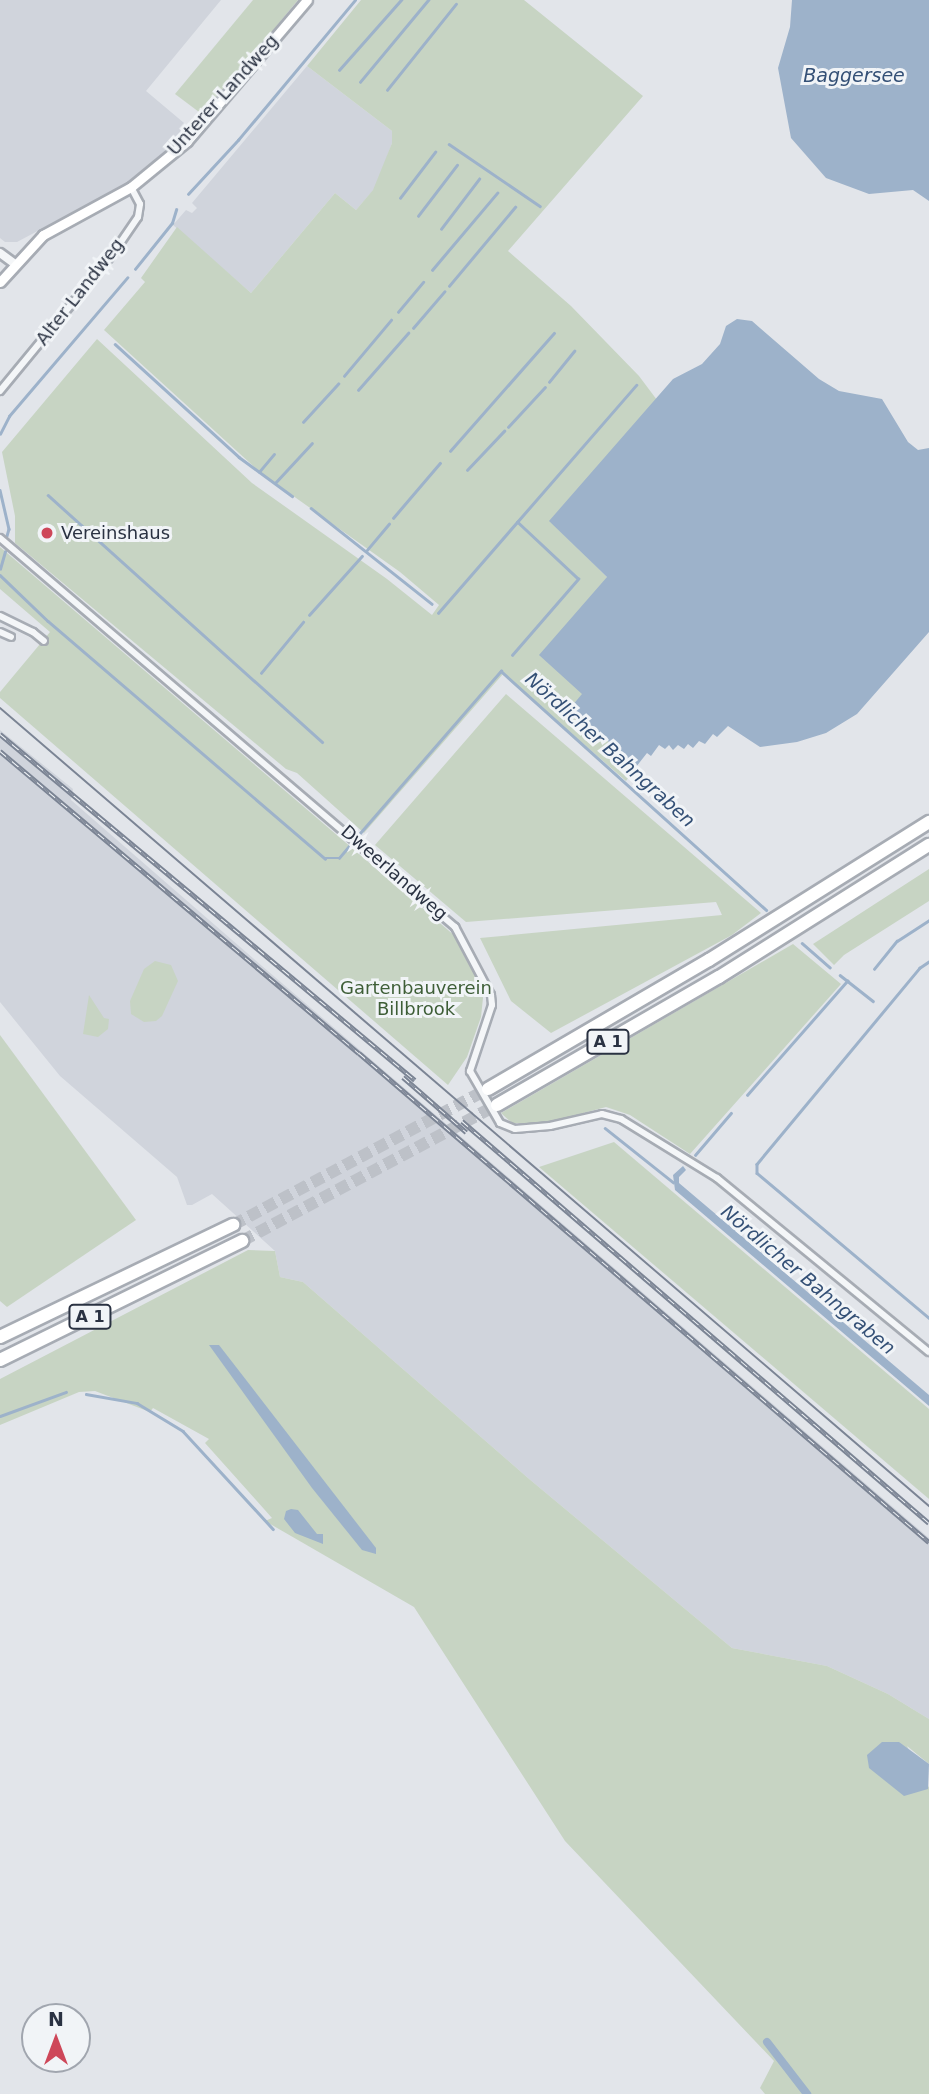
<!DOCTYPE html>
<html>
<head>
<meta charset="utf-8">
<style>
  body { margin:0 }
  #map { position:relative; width:929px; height:2094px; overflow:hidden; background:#e2e5ea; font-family:"DejaVu Sans",sans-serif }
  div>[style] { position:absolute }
  .built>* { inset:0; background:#d0d4dc }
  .green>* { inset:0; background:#c7d4c3 }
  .water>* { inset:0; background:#9db2ca }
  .stream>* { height:2.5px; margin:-1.25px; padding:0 1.25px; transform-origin:1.25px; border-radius:1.25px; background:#9db2ca }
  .canal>* { height:8px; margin:-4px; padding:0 4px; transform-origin:4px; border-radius:4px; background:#9db2ca }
  .motorway-tunnel>* { height:12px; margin-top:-6px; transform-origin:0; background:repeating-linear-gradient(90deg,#bdc1c8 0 12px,transparent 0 18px) }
  .roads { filter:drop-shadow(2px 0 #a7acb4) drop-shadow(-2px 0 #a7acb4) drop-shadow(0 2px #a7acb4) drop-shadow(0 -2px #a7acb4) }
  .minor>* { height:6px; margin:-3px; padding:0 3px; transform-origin:3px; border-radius:3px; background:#f4f6f8 }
  .tertiary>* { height:8px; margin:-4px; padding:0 4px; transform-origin:4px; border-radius:4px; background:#f4f6f8 }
  .secondary>* { height:9px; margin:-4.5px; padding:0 4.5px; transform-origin:4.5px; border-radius:4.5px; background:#fff }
  .motorway>* { height:12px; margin:-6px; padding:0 6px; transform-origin:6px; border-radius:6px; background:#fff }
  .tram>* { height:2px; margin:-1px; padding:0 1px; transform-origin:1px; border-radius:1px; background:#7b8494 }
  .rail>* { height:5px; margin-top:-2.5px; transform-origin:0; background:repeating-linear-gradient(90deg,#f1f4f7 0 8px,#7b8494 0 16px); box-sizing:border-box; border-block:2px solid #7b8494 }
  .dots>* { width:19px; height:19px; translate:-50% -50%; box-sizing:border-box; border:4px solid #f1f4f7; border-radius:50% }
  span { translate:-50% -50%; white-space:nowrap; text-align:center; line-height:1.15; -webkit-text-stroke:6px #f1f4f7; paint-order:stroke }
  .shield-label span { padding:2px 5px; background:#f1f4f7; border:2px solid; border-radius:5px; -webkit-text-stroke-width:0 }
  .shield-label { font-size:16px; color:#2a3242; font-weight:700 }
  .street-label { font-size:18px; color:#2a3242 }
  .poi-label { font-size:18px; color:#2a3242 }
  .left { translate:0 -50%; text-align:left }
  .park-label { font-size:18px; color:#3e5e37 }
  .water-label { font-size:19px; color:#345076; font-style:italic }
  .north { position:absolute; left:21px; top:2003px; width:70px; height:70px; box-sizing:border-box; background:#f1f4f7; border:2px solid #a1a6af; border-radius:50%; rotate:0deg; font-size:19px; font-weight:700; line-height:28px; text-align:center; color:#2a3242 }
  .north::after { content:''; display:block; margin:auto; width:24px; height:32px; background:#ce4759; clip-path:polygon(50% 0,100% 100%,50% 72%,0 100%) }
</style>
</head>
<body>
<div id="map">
  <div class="built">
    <div style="clip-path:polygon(0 0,221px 0,146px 91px,190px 128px,166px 152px,124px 185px,17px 242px,5px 242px,0 238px)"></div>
    <div style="clip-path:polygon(307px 66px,392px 131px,392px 143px,376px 187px,356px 210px,335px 193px,251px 293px,173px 225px,186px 210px,192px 213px,197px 208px,192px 203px)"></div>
    <div style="clip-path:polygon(0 730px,73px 789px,71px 800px,262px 966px,929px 1538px,929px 1719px,888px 1694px,827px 1666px,732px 1648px,528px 1478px,303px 1282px,280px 1277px,275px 1251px,212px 1194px,192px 1205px,187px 1205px,177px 1177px,60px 1076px,0 1002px)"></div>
  </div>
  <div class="green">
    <div style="clip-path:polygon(253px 0,298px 0,203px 115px,175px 94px)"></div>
    <div style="clip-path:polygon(361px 0,524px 0,643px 96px,508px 251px,571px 306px,639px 376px,657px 400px,550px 521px,607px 577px,583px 694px,571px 707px,636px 767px,626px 781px,503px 674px,364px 833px,297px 773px,286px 769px,15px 543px,15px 516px,2px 452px,97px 339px,252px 483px,387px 579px,432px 615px,439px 605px,400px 572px,261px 473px,104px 330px,145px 282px,141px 278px,177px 227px,251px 293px,335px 193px,356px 210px,373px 190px,392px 143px,392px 131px,307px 66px)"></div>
    <div style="clip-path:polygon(0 547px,455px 936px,481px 985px,483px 998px,481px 1017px,467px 1057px,448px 1085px,0 698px,0 692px,50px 632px,0 589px)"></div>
    <div style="clip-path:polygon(506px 694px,761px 913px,732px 935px,551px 1033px,511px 1001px,480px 938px,722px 915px,716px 902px,466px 922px,375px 845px)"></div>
    <div style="clip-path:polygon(929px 869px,929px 901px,844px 955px,834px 965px,813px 944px)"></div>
    <div style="clip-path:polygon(793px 944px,841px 984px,690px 1154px,630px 1115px,606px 1107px,546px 1123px,512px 1123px,501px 1113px)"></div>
    <div style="clip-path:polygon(155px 961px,171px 965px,178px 981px,162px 1016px,156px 1021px,144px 1022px,131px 1014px,130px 1001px,144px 969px)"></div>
    <div style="clip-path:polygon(89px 995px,104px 1018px,109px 1019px,108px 1029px,98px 1037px,83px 1034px)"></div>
    <div style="clip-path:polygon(0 1035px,136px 1220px,7px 1307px,0 1301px)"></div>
    <div style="clip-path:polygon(614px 1142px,929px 1409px,929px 1499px,539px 1167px)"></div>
    <div style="clip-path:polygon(248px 1250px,275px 1251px,280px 1277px,303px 1282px,528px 1478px,732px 1648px,827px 1666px,888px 1694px,929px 1719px,929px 1764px,907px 1746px,927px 1789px,929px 1786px,929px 2094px,765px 2094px,760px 2088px,774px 2061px,565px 1841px,414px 1607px,265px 1521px,272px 1518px,205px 1443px,209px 1439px,153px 1408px,150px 1412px,95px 1391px,79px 1392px,0 1425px,0 1379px)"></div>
  </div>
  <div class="water">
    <div style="clip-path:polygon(792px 0,929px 0,929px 201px,913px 190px,869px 194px,826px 178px,791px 138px,778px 68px,790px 27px)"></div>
    <div style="clip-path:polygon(737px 319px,752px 321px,819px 379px,839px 391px,882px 399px,908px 442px,918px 450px,929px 448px,929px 632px,857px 714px,826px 733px,797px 742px,760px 747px,728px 726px,717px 737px,713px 734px,705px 744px,699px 741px,693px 748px,688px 744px,684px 749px,678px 745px,673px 750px,669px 745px,665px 749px,659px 745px,651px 756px,647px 753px,636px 767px,571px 707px,582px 694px,539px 655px,607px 577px,549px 521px,673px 379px,702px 364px,720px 344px,726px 326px)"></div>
    <div style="clip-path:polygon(683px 1166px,686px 1170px,679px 1177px,679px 1183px,929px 1395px,929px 1406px,675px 1190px,673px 1175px)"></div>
    <div style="clip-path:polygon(219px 1345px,376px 1548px,376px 1554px,362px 1550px,312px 1488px,209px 1345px)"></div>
    <div style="clip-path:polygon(291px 1509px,298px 1510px,317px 1534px,323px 1534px,323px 1544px,295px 1533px,284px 1519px,286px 1511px)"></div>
    <div style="clip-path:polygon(882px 1742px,899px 1742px,929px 1764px,928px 1789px,904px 1796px,869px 1768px,867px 1755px)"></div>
  </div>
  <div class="stream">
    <div style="left:339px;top:70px;width:94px;rotate:-48.5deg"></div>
    <div style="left:360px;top:82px;width:107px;rotate:-50.3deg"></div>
    <div style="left:387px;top:90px;width:110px;rotate:-51.3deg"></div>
    <div style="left:449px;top:144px;width:110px;rotate:34.3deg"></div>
    <div style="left:188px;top:194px;width:74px;rotate:-47.2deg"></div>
    <div style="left:238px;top:140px;width:182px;rotate:-50.1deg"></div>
    <div style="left:400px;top:198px;width:58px;rotate:-52.7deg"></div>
    <div style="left:418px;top:216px;width:64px;rotate:-52.6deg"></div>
    <div style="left:441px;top:229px;width:63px;rotate:-52.8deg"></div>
    <div style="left:135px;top:269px;width:59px;rotate:-51.2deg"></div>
    <div style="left:172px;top:223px;width:14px;rotate:-73deg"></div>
    <div style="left:432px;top:270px;width:101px;rotate:-49.8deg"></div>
    <div style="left:449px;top:286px;width:103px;rotate:-50.1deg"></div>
    <div style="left:398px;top:312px;width:39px;rotate:-50deg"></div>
    <div style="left:413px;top:328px;width:48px;rotate:-49.3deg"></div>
    <div style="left:115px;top:344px;width:168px;rotate:42.3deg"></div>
    <div style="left:239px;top:457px;width:66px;rotate:36.3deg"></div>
    <div style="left:344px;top:376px;width:73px;rotate:-50deg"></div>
    <div style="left:549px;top:382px;width:40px;rotate:-51deg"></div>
    <div style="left:358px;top:390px;width:76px;rotate:-48.7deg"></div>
    <div style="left:303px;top:422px;width:52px;rotate:-47.4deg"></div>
    <div style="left:508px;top:427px;width:54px;rotate:-47.2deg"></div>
    <div style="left:0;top:434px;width:20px;rotate:-63deg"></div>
    <div style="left:9px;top:416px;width:182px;rotate:-49.5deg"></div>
    <div style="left:450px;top:451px;width:157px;rotate:-48.6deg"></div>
    <div style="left:467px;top:470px;width:54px;rotate:-46.5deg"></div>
    <div style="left:259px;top:472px;width:23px;rotate:-50deg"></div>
    <div style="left:275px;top:483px;width:54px;rotate:-47.2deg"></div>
    <div style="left:0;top:490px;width:40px;rotate:77deg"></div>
    <div style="left:9px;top:529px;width:7px;rotate:106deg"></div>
    <div style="left:48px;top:495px;width:369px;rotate:42deg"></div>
    <div style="left:311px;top:508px;width:154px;rotate:38.4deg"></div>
    <div style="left:393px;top:518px;width:72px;rotate:-49.5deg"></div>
    <div style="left:367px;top:550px;width:34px;rotate:-50deg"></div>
    <div style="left:0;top:569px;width:18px;rotate:-74deg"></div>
    <div style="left:0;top:575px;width:66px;rotate:43.8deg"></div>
    <div style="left:48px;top:621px;width:365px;rotate:40.6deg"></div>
    <div style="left:325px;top:858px;width:14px"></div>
    <div style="left:339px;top:858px;width:17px;rotate:-50deg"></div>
    <div style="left:438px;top:613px;width:302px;rotate:-49deg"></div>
    <div style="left:309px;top:615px;width:79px;rotate:-48.1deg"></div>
    <div style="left:512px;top:655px;width:101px;rotate:-49deg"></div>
    <div style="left:578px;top:579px;width:83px;rotate:-136.9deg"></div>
    <div style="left:261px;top:673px;width:66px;rotate:-50.5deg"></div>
    <div style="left:360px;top:833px;width:215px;rotate:-49deg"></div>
    <div style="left:501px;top:671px;width:357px;rotate:42deg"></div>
    <div style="left:802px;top:943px;width:37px;rotate:41deg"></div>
    <div style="left:929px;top:962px;width:11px;rotate:146deg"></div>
    <div style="left:920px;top:968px;width:255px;rotate:129.7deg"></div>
    <div style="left:757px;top:1164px;width:9px;rotate:90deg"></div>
    <div style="left:757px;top:1173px;width:225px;rotate:40.1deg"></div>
    <div style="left:874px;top:969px;width:36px;rotate:-51deg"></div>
    <div style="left:897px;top:941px;width:38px;rotate:-33deg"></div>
    <div style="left:840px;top:975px;width:42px;rotate:38.2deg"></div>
    <div style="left:747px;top:1095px;width:152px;rotate:-48.7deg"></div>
    <div style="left:605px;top:1128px;width:87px;rotate:38.5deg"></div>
    <div style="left:695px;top:1155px;width:55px;rotate:-49.4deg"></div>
    <div style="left:86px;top:1394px;width:52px;rotate:10deg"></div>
    <div style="left:137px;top:1403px;width:54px;rotate:31.3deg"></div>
    <div style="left:183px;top:1431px;width:133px;rotate:47.4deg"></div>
    <div style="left:0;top:1416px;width:70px;rotate:-20deg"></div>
  </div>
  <div class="canal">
    <div style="left:767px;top:2042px;width:66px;rotate:52.4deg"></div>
  </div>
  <div class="motorway-tunnel">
    <div style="left:233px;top:1225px;width:289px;rotate:-28.1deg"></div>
    <div style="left:242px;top:1241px;width:289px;rotate:-28.1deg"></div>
  </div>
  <div class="roads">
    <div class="minor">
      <div style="left:0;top:391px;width:176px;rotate:-50.5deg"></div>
      <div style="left:112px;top:255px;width:46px;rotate:-55.6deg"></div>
      <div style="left:138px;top:217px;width:13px;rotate:-81deg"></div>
      <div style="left:140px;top:204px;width:19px;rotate:-118deg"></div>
      <div style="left:0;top:538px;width:599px;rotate:40.53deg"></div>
      <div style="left:455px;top:927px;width:77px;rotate:62.1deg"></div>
      <div style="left:491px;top:995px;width:10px;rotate:84deg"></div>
      <div style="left:492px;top:1005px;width:70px;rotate:108.4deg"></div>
      <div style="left:470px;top:1071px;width:60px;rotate:60deg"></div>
      <div style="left:500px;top:1123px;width:16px;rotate:22deg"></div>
      <div style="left:515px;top:1129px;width:35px;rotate:-5deg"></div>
      <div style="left:550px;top:1126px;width:53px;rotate:-13deg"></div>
      <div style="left:602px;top:1114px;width:20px;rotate:15deg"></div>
      <div style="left:621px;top:1119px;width:113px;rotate:31.6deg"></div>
      <div style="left:717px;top:1178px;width:274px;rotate:39.4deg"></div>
      <div style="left:0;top:616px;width:37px;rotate:26deg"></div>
      <div style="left:33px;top:632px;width:14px;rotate:39deg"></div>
      <div style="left:0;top:632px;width:12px;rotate:24deg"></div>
    </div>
    <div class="tertiary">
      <div style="left:0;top:253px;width:19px;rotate:36deg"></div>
    </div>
    <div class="secondary">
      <div style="left:0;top:282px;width:64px;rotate:-47.5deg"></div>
      <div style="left:43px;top:235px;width:100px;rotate:-28.6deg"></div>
      <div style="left:131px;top:187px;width:72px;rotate:-39.4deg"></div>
      <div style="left:187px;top:141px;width:185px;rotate:-49.6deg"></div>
    </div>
    <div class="motorway">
      <div style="left:488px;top:1089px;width:256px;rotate:-30.3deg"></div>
      <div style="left:709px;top:960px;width:260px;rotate:-32.1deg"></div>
      <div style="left:497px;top:1105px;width:256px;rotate:-30deg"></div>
      <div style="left:719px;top:977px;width:248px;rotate:-32.2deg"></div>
      <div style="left:0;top:1337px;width:259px;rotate:-25.7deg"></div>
      <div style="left:0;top:1360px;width:270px;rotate:-26.2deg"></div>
    </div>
  </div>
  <div class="tram">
    <div style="left:0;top:708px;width:1225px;rotate:40.66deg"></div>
  </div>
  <div class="rail">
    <div style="left:0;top:734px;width:540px;rotate:39.82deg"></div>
    <div style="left:0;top:751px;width:469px;rotate:40.1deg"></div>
    <div style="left:359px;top:1053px;width:751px;rotate:40.63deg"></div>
    <div style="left:403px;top:1077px;width:84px;rotate:41.1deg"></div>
    <div style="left:462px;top:1121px;width:616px;rotate:40.72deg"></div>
  </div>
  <div class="dots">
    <div style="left:47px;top:533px;background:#ce4759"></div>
  </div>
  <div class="shield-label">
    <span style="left:608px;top:1042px">A 1</span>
    <span style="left:90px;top:1317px">A 1</span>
  </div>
  <div class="street-label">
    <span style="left:223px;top:95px;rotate:-48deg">Unterer Landweg</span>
    <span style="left:80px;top:292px;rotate:-52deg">Alter Landweg</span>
    <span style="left:394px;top:873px;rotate:41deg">Dweerlandweg</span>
  </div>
  <div class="poi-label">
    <span class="left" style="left:61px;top:533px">Vereinshaus</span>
  </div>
  <div class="park-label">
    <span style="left:416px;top:999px">Gartenbauverein<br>Billbrook</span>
  </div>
  <div class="water-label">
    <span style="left:854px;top:76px">Baggersee</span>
    <span style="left:610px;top:750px;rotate:42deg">Nördlicher Bahngraben</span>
    <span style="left:808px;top:1280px;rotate:40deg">Nördlicher Bahngraben</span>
  </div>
  <div class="north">N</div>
</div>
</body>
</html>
